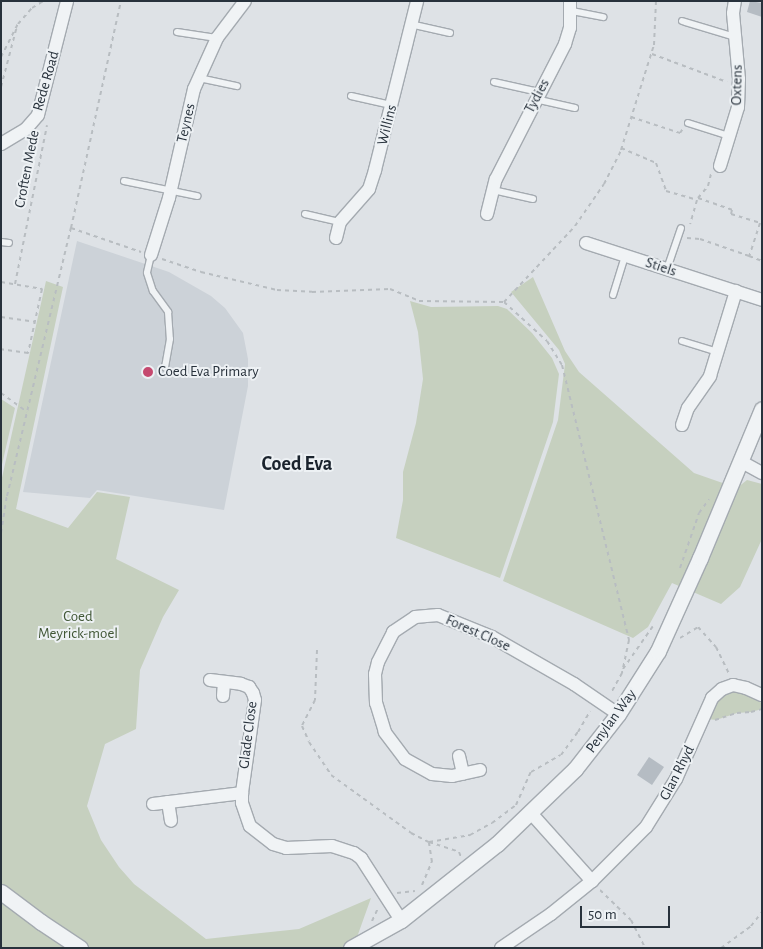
<!DOCTYPE html>
<html>
<head>
<meta charset="utf-8">
<style>
  body { margin:0 }
  #map { position:relative; width:763px; height:949px; overflow:hidden; background:#dee2e6; font-family:"Alegreya Sans",sans-serif }
  div>[style] { position:absolute }
  .built>* { inset:0; background:#ccd2d8 }
  .green>* { inset:0; background:#c6d0bf }
  .building>* { inset:0; background:#b5bcc3 }
  .path>* { height:2px; margin-top:-1px; transform-origin:0; background:repeating-linear-gradient(90deg,#b8bdc1 0 4px,transparent 0 8px) }
  .roads { filter:drop-shadow(1px 0 #a4aab0) drop-shadow(-1px 0 #a4aab0) drop-shadow(0 1px #a4aab0) drop-shadow(0 -1px #a4aab0) }
  .service>* { height:6px; margin:-3px; padding:0 3px; transform-origin:3px; border-radius:3px; background:#f0f3f5 }
  .minor>* { height:12px; margin:-6px; padding:0 6px; transform-origin:6px; border-radius:6px; background:#f0f3f5 }
  .tertiary>* { height:15px; margin:-7.5px; padding:0 7.5px; transform-origin:7.5px; border-radius:7.5px; background:#f0f3f5 }
  .dots>* { width:14px; height:14px; translate:-50% -50%; box-sizing:border-box; border:2px solid #edf1f4; border-radius:50% }
  span { translate:-50% -50%; white-space:nowrap; text-align:center; line-height:1.15; -webkit-text-stroke:4px #edf1f4; paint-order:stroke }
  .street-label { font-size:15px; color:#28323c }
  .poi-label { font-size:15px; color:#28323c }
  .left { translate:0 -50%; text-align:left }
  .park-label { font-size:15px; color:#415736 }
  .district-label { font-size:20px; color:#1a232d; font-weight:700 }
  .frame { position:absolute; inset:0; border:2px solid #28323c; pointer-events:none }
  .scale { position:absolute; left:580px; top:906px; width:90px; height:22px; box-sizing:border-box; border:2px solid #28323c; border-top:0; padding-left:6px; font-size:15px; line-height:18px; white-space:nowrap; color:#28323c; -webkit-text-stroke:4px #edf1f4; paint-order:stroke }
</style>
</head>
<body>
<div id="map">
  <div class="built">
    <div style="clip-path:polygon(77px 241px,169px 272px,211px 296px,225px 308px,243px 333px,248px 359px,248px 386px,224px 510px,97px 490px,90px 498px,23px 492px)"></div>
  </div>
  <div class="green">
    <div style="clip-path:polygon(533px 277px,565px 351px,579px 372px,694px 473px,737px 488px,747px 480px,762px 484px,762px 539px,740px 587px,721px 604px,672px 583px,648px 627px,633px 638px,503px 581px,558px 420px,565px 364px,559px 350px,511px 292px)"></div>
    <div style="clip-path:polygon(46px 281px,63px 287px,16px 509px,68px 528px,97px 492px,130px 497px,116px 559px,179px 590px,163px 617px,140px 670px,136px 729px,105px 744px,87px 806px,101px 840px,119px 867px,134px 884px,206px 939px,299px 929px,371px 898px,356px 940px,356px 948px,1px 948px,1px 482px)"></div>
    <div style="clip-path:polygon(410px 301px,431px 307px,498px 306px,507px 309px,532px 333px,552px 358px,559px 374px,553px 422px,500px 578px,396px 538px,403px 500px,403px 472px,416px 423px,423px 379px,418px 332px)"></div>
    <div style="clip-path:polygon(1px 399px,15px 408px,1px 469px)"></div>
    <div style="clip-path:polygon(738px 690px,762px 703px,762px 709px,751px 712px,737px 713px,716px 720px,708px 719px,713px 703px,723px 694px)"></div>
  </div>
  <div class="building">
    <div style="clip-path:polygon(750px 1px,762px 3px,762px 17px,747px 12px)"></div>
    <div style="clip-path:polygon(649px 757px,664px 767px,652px 785px,637px 775px)"></div>
  </div>
  <div class="path">
    <div style="left:652px;top:54px;width:80px;rotate:20.5deg"></div>
    <div style="left:1px;top:57px;width:37px;rotate:-63deg"></div>
    <div style="left:18px;top:24px;width:21px;rotate:-49deg"></div>
    <div style="left:32px;top:8px;width:13px;rotate:-32deg"></div>
    <div style="left:1px;top:87px;width:63px;rotate:-75.3deg"></div>
    <div style="left:631px;top:117px;width:52px;rotate:18.1deg"></div>
    <div style="left:680px;top:133px;width:4px;rotate:-56deg"></div>
    <div style="left:621px;top:148px;width:38px;rotate:23deg"></div>
    <div style="left:656px;top:163px;width:30px;rotate:70deg"></div>
    <div style="left:666px;top:191px;width:32px;rotate:16deg"></div>
    <div style="left:697px;top:200px;width:25px;rotate:106deg"></div>
    <div style="left:698px;top:198px;width:36px;rotate:19deg"></div>
    <div style="left:732px;top:210px;width:4px;rotate:104deg"></div>
    <div style="left:731px;top:214px;width:30px;rotate:17deg"></div>
    <div style="left:760px;top:223px;width:35px;rotate:108deg"></div>
    <div style="left:749px;top:256px;width:14px;rotate:21deg"></div>
    <div style="left:698px;top:198px;width:16px;rotate:-50deg"></div>
    <div style="left:708px;top:186px;width:12px;rotate:-76deg"></div>
    <div style="left:71px;top:228px;width:74px;rotate:18.9deg"></div>
    <div style="left:687px;top:238px;width:13px;rotate:4deg"></div>
    <div style="left:700px;top:239px;width:52px;rotate:19.1deg"></div>
    <div style="left:162px;top:259px;width:41px;rotate:18.4deg"></div>
    <div style="left:201px;top:272px;width:78px;rotate:13.3deg"></div>
    <div style="left:277px;top:290px;width:35px;rotate:3deg"></div>
    <div style="left:312px;top:292px;width:78px;rotate:-2.2deg"></div>
    <div style="left:390px;top:289px;width:31px;rotate:22deg"></div>
    <div style="left:419px;top:301px;width:85px;rotate:0.7deg"></div>
    <div style="left:504px;top:302px;width:58px;rotate:42.2deg"></div>
    <div style="left:547px;top:341px;width:28px;rotate:58deg"></div>
    <div style="left:562px;top:365px;width:283px;rotate:76.3deg"></div>
    <div style="left:629px;top:640px;width:34px;rotate:102deg"></div>
    <div style="left:622px;top:673px;width:23px;rotate:119deg"></div>
    <div style="left:1px;top:282px;width:42px;rotate:9.7deg"></div>
    <div style="left:42px;top:289px;width:66px;rotate:102.3deg"></div>
    <div style="left:28px;top:353px;width:27px;rotate:-172deg"></div>
    <div style="left:15px;top:284px;width:162px;rotate:-78.6deg"></div>
    <div style="left:504px;top:302px;width:104px;rotate:-46.9deg"></div>
    <div style="left:575px;top:226px;width:51px;rotate:-55.4deg"></div>
    <div style="left:604px;top:184px;width:38px;rotate:-63deg"></div>
    <div style="left:621px;top:150px;width:110px;rotate:-72.6deg"></div>
    <div style="left:654px;top:45px;width:44px;rotate:-87.4deg"></div>
    <div style="left:1px;top:317px;width:34px;rotate:8deg"></div>
    <div style="left:1px;top:393px;width:32px;rotate:36deg"></div>
    <div style="left:1px;top:533px;width:37px;rotate:-81deg"></div>
    <div style="left:7px;top:496px;width:276px;rotate:-76.6deg"></div>
    <div style="left:71px;top:228px;width:232px;rotate:-77.6deg"></div>
    <div style="left:680px;top:568px;width:58px;rotate:-70.9deg"></div>
    <div style="left:699px;top:513px;width:17px;rotate:-54deg"></div>
    <div style="left:680px;top:638px;width:21px;rotate:-31deg"></div>
    <div style="left:698px;top:627px;width:27px;rotate:48deg"></div>
    <div style="left:716px;top:647px;width:30px;rotate:64deg"></div>
    <div style="left:317px;top:650px;width:50px;rotate:92.3deg"></div>
    <div style="left:315px;top:700px;width:29px;rotate:117deg"></div>
    <div style="left:302px;top:726px;width:17px;rotate:66deg"></div>
    <div style="left:309px;top:742px;width:40px;rotate:56deg"></div>
    <div style="left:331px;top:775px;width:99px;rotate:35.9deg"></div>
    <div style="left:411px;top:833px;width:20px;rotate:27deg"></div>
    <div style="left:429px;top:842px;width:32px;rotate:18deg"></div>
    <div style="left:459px;top:852px;width:5px;rotate:68deg"></div>
    <div style="left:623px;top:669px;width:52px;rotate:-55.1deg"></div>
    <div style="left:715px;top:720px;width:23px;rotate:-18deg"></div>
    <div style="left:737px;top:713px;width:14px;rotate:-4deg"></div>
    <div style="left:751px;top:712px;width:11px;rotate:-15deg"></div>
    <div style="left:422px;top:885px;width:25px;rotate:-67deg"></div>
    <div style="left:432px;top:862px;width:20px;rotate:-99deg"></div>
    <div style="left:429px;top:842px;width:42px;rotate:-9.7deg"></div>
    <div style="left:470px;top:835px;width:25px;rotate:-29deg"></div>
    <div style="left:492px;top:823px;width:30px;rotate:-37deg"></div>
    <div style="left:516px;top:805px;width:36px;rotate:-66deg"></div>
    <div style="left:531px;top:772px;width:34px;rotate:-30deg"></div>
    <div style="left:561px;top:755px;width:29px;rotate:-54deg"></div>
    <div style="left:578px;top:732px;width:24px;rotate:-60deg"></div>
    <div style="left:600px;top:890px;width:43px;rotate:44.1deg"></div>
    <div style="left:631px;top:920px;width:31px;rotate:63deg"></div>
    <div style="left:397px;top:893px;width:18px;rotate:-6deg"></div>
    <div style="left:372px;top:921px;width:14px;rotate:-65deg"></div>
    <div style="left:721px;top:948px;width:37px;rotate:-36deg"></div>
    <div style="left:751px;top:926px;width:18px;rotate:-52deg"></div>
  </div>
  <div class="roads">
    <div class="service">
      <div style="left:572px;top:11px;width:32px;rotate:11deg"></div>
      <div style="left:682px;top:21px;width:55px;rotate:16.8deg"></div>
      <div style="left:410px;top:24px;width:41px;rotate:12.7deg"></div>
      <div style="left:177px;top:32px;width:40px;rotate:8.5deg"></div>
      <div style="left:199px;top:78px;width:39px;rotate:12deg"></div>
      <div style="left:494px;top:82px;width:46px;rotate:12.5deg"></div>
      <div style="left:351px;top:96px;width:41px;rotate:12.7deg"></div>
      <div style="left:535px;top:99px;width:41px;rotate:12.7deg"></div>
      <div style="left:688px;top:123px;width:43px;rotate:17.6deg"></div>
      <div style="left:124px;top:181px;width:75px;rotate:11.6deg"></div>
      <div style="left:493px;top:190px;width:41px;rotate:12.7deg"></div>
      <div style="left:305px;top:214px;width:36px;rotate:13deg"></div>
      <div style="left:1px;top:242px;width:8px;rotate:7deg"></div>
      <div style="left:151px;top:255px;width:18px;rotate:103deg"></div>
      <div style="left:147px;top:273px;width:19px;rotate:72deg"></div>
      <div style="left:153px;top:291px;width:26px;rotate:54deg"></div>
      <div style="left:168px;top:312px;width:27px;rotate:86deg"></div>
      <div style="left:170px;top:339px;width:29px;rotate:100deg"></div>
      <div style="left:667px;top:269px;width:43px;rotate:-71.1deg"></div>
      <div style="left:613px;top:295px;width:41px;rotate:-72.9deg"></div>
      <div style="left:682px;top:341px;width:37px;rotate:17deg"></div>
    </div>
    <div class="minor">
      <div style="left:1px;top:144px;width:29px;rotate:-31deg"></div>
      <div style="left:26px;top:129px;width:18px;rotate:-49deg"></div>
      <div style="left:38px;top:115px;width:118px;rotate:-75.7deg"></div>
      <div style="left:720px;top:166px;width:62px;rotate:-73deg"></div>
      <div style="left:738px;top:107px;width:28px;rotate:-88deg"></div>
      <div style="left:739px;top:79px;width:66px;rotate:-95.2deg"></div>
      <div style="left:733px;top:13px;width:12px;rotate:-81deg"></div>
      <div style="left:487px;top:214px;width:36px;rotate:-76deg"></div>
      <div style="left:496px;top:179px;width:152px;rotate:-62.9deg"></div>
      <div style="left:565px;top:44px;width:17px;rotate:-73deg"></div>
      <div style="left:570px;top:28px;width:27px;rotate:-90deg"></div>
      <div style="left:336px;top:238px;width:16px;rotate:-76deg"></div>
      <div style="left:340px;top:222px;width:44px;rotate:-48.7deg"></div>
      <div style="left:369px;top:189px;width:20px;rotate:-72deg"></div>
      <div style="left:375px;top:170px;width:174px;rotate:-76deg"></div>
      <div style="left:586px;top:243px;width:185px;rotate:17.9deg"></div>
      <div style="left:151px;top:255px;width:60px;rotate:-72.5deg"></div>
      <div style="left:169px;top:198px;width:112px;rotate:-77.1deg"></div>
      <div style="left:194px;top:89px;width:56px;rotate:-65.7deg"></div>
      <div style="left:217px;top:38px;width:46px;rotate:-52.9deg"></div>
      <div style="left:682px;top:425px;width:18px;rotate:-71deg"></div>
      <div style="left:688px;top:408px;width:39px;rotate:-55deg"></div>
      <div style="left:710px;top:376px;width:89px;rotate:-73deg"></div>
      <div style="left:740px;top:461px;width:25px;rotate:29deg"></div>
      <div style="left:210px;top:680px;width:31px;rotate:7deg"></div>
      <div style="left:241px;top:684px;width:9px;rotate:21deg"></div>
      <div style="left:249px;top:687px;width:7px;rotate:56deg"></div>
      <div style="left:253px;top:693px;width:7px;rotate:74deg"></div>
      <div style="left:255px;top:700px;width:94px;rotate:98deg"></div>
      <div style="left:242px;top:793px;width:10px;rotate:90deg"></div>
      <div style="left:242px;top:803px;width:24px;rotate:71deg"></div>
      <div style="left:250px;top:826px;width:29px;rotate:38deg"></div>
      <div style="left:273px;top:844px;width:14px;rotate:17deg"></div>
      <div style="left:286px;top:848px;width:46px;rotate:-2.5deg"></div>
      <div style="left:332px;top:846px;width:23px;rotate:18deg"></div>
      <div style="left:354px;top:853px;width:9px;rotate:36deg"></div>
      <div style="left:361px;top:858px;width:74px;rotate:57.2deg"></div>
      <div style="left:223px;top:696px;width:14px;rotate:-86deg"></div>
      <div style="left:459px;top:756px;width:18px;rotate:77deg"></div>
      <div style="left:480px;top:770px;width:29px;rotate:168deg"></div>
      <div style="left:452px;top:776px;width:20px;rotate:-174deg"></div>
      <div style="left:432px;top:774px;width:31px;rotate:-151deg"></div>
      <div style="left:405px;top:759px;width:34px;rotate:-127deg"></div>
      <div style="left:385px;top:732px;width:30px;rotate:-107deg"></div>
      <div style="left:376px;top:703px;width:29px;rotate:-92deg"></div>
      <div style="left:375px;top:674px;width:12px;rotate:-76deg"></div>
      <div style="left:378px;top:662px;width:34px;rotate:-63deg"></div>
      <div style="left:393px;top:632px;width:27px;rotate:-34deg"></div>
      <div style="left:415px;top:617px;width:23px;rotate:-5deg"></div>
      <div style="left:438px;top:615px;width:58px;rotate:22.2deg"></div>
      <div style="left:492px;top:637px;width:95px;rotate:29.8deg"></div>
      <div style="left:574px;top:684px;width:53px;rotate:34.3deg"></div>
      <div style="left:168px;top:802px;width:19px;rotate:81deg"></div>
      <div style="left:153px;top:804px;width:90px;rotate:-7deg"></div>
      <div style="left:530px;top:812px;width:93px;rotate:48.1deg"></div>
      <div style="left:501px;top:948px;width:60px;rotate:-34.2deg"></div>
      <div style="left:551px;top:914px;width:53px;rotate:-38.8deg"></div>
      <div style="left:592px;top:881px;width:76px;rotate:-45deg"></div>
      <div style="left:646px;top:827px;width:57px;rotate:-58deg"></div>
      <div style="left:676px;top:779px;width:89px;rotate:-66deg"></div>
      <div style="left:712px;top:698px;width:13px;rotate:-42deg"></div>
      <div style="left:722px;top:689px;width:12px;rotate:-20deg"></div>
      <div style="left:733px;top:685px;width:13px;rotate:13deg"></div>
      <div style="left:746px;top:688px;width:17px;rotate:24deg"></div>
    </div>
    <div class="tertiary">
      <div style="left:1px;top:892px;width:50px;rotate:36.9deg"></div>
      <div style="left:41px;top:922px;width:47px;rotate:33.7deg"></div>
      <div style="left:351px;top:948px;width:57px;rotate:-29.2deg"></div>
      <div style="left:401px;top:920px;width:122px;rotate:-38.4deg"></div>
      <div style="left:497px;top:844px;width:108px;rotate:-43.9deg"></div>
      <div style="left:575px;top:769px;width:70px;rotate:-52deg"></div>
      <div style="left:618px;top:714px;width:75px;rotate:-57.6deg"></div>
      <div style="left:658px;top:651px;width:102px;rotate:-65.7deg"></div>
      <div style="left:700px;top:558px;width:161px;rotate:-67.4deg"></div>
    </div>
  </div>
  <div class="dots">
    <div style="left:148px;top:372px;background:#c5496f"></div>
  </div>
  <div class="street-label">
    <span style="left:46px;top:81px;rotate:-74deg">Rede Road</span>
    <span style="left:737px;top:85px;rotate:-89deg">Oxtens</span>
    <span style="left:537px;top:96px;rotate:-62deg">Tydies</span>
    <span style="left:186px;top:123px;rotate:-77deg">Teynes</span>
    <span style="left:387px;top:125px;rotate:-76deg">Willins</span>
    <span style="left:27px;top:169px;rotate:-79deg">Croften Mede</span>
    <span style="left:661px;top:267px;rotate:18deg">Stiels</span>
    <span style="left:478px;top:633px;rotate:24deg">Forest Close</span>
    <span style="left:611px;top:721px;rotate:-54deg">Penylan Way</span>
    <span style="left:248px;top:735px;rotate:-83deg">Glade Close</span>
    <span style="left:677px;top:773px;rotate:-63deg">Glan Rhyd</span>
  </div>
  <div class="poi-label">
    <span class="left" style="left:158px;top:372px">Coed Eva Primary</span>
  </div>
  <div class="park-label">
    <span style="left:78px;top:625px">Coed<br>Meyrick-moel</span>
  </div>
  <div class="district-label">
    <span style="left:297px;top:464px">Coed Eva</span>
  </div>
  <div class="frame"></div>
  <div class="scale">50 m</div>
</div>
</body>
</html>
